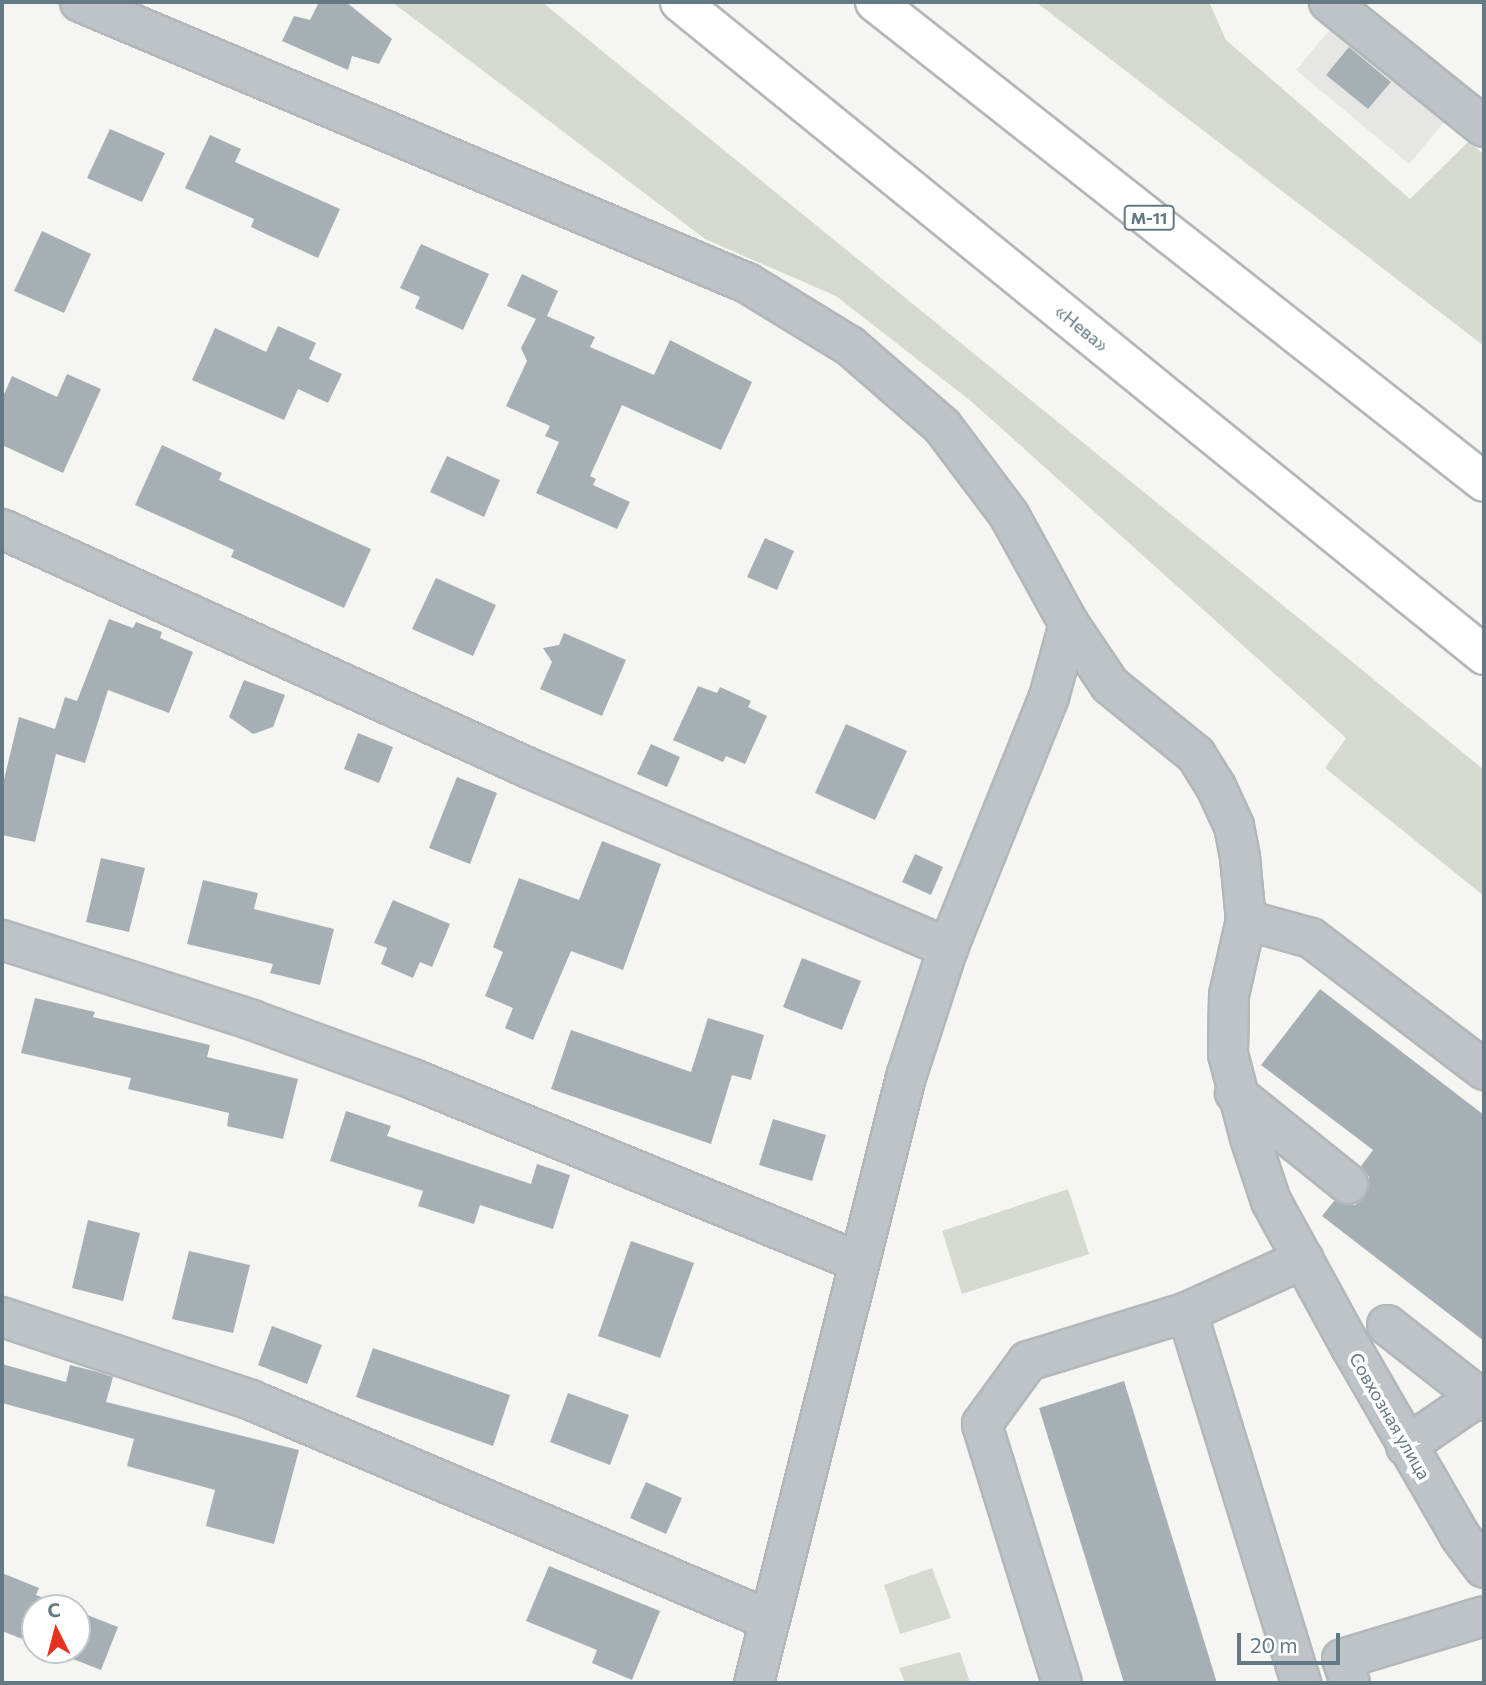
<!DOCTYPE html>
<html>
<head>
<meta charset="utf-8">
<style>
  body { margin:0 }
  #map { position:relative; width:1486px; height:1685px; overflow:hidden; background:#f5f5f1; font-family:Commissioner,sans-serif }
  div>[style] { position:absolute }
  .built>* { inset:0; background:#e6e6e4 }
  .green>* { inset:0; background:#d5dad0 }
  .building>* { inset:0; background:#a6b0b4 }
  .roads { filter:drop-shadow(2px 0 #b3b7ba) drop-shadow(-2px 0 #b3b7ba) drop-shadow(0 2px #b3b7ba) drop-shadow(0 -2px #b3b7ba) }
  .minor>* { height:38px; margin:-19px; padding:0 19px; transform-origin:19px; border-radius:19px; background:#bdc3c6 }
  .highway>* { height:38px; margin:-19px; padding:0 19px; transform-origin:19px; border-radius:19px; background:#fff }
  span { translate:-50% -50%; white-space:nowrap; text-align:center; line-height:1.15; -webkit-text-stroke:7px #fff; paint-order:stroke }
  .shield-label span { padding:2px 5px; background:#fff; border:2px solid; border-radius:5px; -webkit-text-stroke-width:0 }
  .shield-label { font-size:16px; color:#637983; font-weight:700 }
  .street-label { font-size:18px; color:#637983 }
  .frame { position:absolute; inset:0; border:4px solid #637983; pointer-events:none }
  .north { position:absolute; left:21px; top:1594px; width:70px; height:70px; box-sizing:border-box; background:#fff; border:2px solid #c1c9cd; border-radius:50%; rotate:354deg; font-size:19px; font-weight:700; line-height:28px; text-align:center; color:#637983 }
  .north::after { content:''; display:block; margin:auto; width:24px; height:32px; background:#e8321e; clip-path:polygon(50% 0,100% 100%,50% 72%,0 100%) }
  .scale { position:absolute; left:1237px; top:1633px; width:103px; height:32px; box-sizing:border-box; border:4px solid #637983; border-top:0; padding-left:9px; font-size:21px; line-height:24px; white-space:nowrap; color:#637983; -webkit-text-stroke:5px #fff; paint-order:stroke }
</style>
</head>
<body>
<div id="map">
  <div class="built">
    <div style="clip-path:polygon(1332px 27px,1446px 120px,1409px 164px,1296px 70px)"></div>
  </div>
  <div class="green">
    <div style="clip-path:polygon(392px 2px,542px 2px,1339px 651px,1484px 770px,1484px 896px,1325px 768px,1346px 738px,972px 402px,836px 296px,705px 239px)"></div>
    <div style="clip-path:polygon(1036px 2px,1209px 2px,1226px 40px,1410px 199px,1468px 142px,1484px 154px,1484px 346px)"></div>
    <div style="clip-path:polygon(1068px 1189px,1089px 1254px,962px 1294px,942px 1231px)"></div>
    <div style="clip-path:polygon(932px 1568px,951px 1618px,900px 1634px,884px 1585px)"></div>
    <div style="clip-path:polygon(960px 1652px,970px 1683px,905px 1683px,899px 1668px)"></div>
  </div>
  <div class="building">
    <div style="clip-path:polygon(319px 2px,346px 2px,392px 39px,379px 64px,352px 56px,348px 70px,282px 41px,294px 16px,310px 20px)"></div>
    <div style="clip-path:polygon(1349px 47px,1391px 82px,1368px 109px,1326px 75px)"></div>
    <div style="clip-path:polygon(110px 129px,165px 153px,142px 202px,87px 178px)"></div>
    <div style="clip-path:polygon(210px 135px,241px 149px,235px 162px,340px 209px,318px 258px,251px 227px,254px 219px,185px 188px)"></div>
    <div style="clip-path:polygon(42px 231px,91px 254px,64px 313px,14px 291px)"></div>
    <div style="clip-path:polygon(421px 244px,489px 274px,463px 330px,415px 308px,420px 297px,400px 288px)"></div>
    <div style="clip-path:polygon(522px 274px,558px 291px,547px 316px,595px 337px,590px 347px,654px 375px,670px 340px,752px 382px,721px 450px,622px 405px,590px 476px,596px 479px,593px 485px,630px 502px,617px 529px,536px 493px,559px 442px,545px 436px,550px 426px,506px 406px,527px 361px,521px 348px,536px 319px,507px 306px)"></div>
    <div style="clip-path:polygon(278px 326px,316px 343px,309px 359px,342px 374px,328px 403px,298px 389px,284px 420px,192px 380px,215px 328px,266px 352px)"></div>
    <div style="clip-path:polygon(67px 374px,101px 389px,63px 473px,2px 445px,2px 399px,12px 376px,57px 397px)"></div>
    <div style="clip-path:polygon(162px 445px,222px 473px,219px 480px,371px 549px,344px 608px,231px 557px,234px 550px,135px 505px)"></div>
    <div style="clip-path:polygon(447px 456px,500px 480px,484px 517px,430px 492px)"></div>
    <div style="clip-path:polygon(765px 538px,794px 551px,777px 590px,747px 577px)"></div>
    <div style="clip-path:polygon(436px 578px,496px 605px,473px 656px,412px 629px)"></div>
    <div style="clip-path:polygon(109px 619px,133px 628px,136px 622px,162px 632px,160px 638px,193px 652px,169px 713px,108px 690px,85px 763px,56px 754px,35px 842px,2px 835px,2px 788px,19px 717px,55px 729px,65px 697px,77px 701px)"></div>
    <div style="clip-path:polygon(564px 633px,626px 660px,602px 716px,540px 689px,552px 662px,543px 648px,559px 645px)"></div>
    <div style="clip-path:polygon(244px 680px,285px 695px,273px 727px,253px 734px,229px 717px)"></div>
    <div style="clip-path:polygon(698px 686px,717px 693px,720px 687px,751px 701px,748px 707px,767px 716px,745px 764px,726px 756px,723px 762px,673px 740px)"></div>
    <div style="clip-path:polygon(846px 724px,907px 751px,875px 820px,815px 793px)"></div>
    <div style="clip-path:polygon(358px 733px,393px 747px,379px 783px,344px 769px)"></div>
    <div style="clip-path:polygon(651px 744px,680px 757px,667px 787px,637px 774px)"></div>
    <div style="clip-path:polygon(457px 777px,497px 793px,470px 864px,429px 848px)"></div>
    <div style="clip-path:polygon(602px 841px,661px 864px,623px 970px,571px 951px,533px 1040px,505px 1028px,513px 1008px,485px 996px,503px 952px,493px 947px,519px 878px,579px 900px)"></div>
    <div style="clip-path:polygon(915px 854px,943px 867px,931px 895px,902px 882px)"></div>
    <div style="clip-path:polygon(101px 858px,145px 868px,129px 932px,86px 922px)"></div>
    <div style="clip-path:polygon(203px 880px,258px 893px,254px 909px,334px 929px,320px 985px,270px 973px,273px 964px,187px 944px)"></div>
    <div style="clip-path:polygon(393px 900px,450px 924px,432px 967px,420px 962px,413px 978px,381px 964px,387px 948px,374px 943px)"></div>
    <div style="clip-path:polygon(802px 958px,861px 981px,842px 1030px,783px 1007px)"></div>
    <div style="clip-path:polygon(1320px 989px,1484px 1115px,1484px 1341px,1322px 1216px,1334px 1201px,1355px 1205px,1365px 1197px,1369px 1177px,1361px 1166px,1373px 1150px,1261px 1065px)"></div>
    <div style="clip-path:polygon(35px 998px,95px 1012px,93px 1017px,210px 1045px,207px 1057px,298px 1079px,283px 1139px,227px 1126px,229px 1113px,128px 1089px,131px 1078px,21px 1053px)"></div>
    <div style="clip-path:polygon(708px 1018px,764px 1035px,751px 1080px,732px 1075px,711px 1144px,551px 1089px,571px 1030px,691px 1072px)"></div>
    <div style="clip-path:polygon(346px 1111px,391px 1126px,387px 1136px,531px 1184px,537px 1164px,570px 1175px,553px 1229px,480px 1205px,474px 1224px,418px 1206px,423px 1191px,330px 1161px)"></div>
    <div style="clip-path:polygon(773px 1119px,826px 1135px,812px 1181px,759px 1165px)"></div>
    <div style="clip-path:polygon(88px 1220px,140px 1233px,123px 1301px,72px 1288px)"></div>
    <div style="clip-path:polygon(631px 1241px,694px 1263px,660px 1358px,598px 1336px)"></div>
    <div style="clip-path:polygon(189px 1251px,250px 1265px,233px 1333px,172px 1319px)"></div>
    <div style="clip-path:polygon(272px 1326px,322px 1345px,307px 1384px,258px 1365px)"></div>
    <div style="clip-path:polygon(373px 1348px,510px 1395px,493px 1446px,356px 1397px)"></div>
    <div style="clip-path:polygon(2px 1364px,66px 1382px,70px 1365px,98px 1372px,113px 1377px,106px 1402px,299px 1450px,274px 1544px,206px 1526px,215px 1490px,127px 1466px,134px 1439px,2px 1403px)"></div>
    <div style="clip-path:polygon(1124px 1381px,1217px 1683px,1124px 1683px,1039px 1408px)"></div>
    <div style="clip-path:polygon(568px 1393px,629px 1415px,610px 1465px,550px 1442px)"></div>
    <div style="clip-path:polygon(646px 1482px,682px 1498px,666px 1534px,630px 1518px)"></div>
    <div style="clip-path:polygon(549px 1566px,660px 1611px,632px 1680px,592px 1663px,597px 1650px,526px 1621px)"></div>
    <div style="clip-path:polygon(2px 1573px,39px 1588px,36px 1595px,70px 1608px,35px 1608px,35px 1644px,2px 1631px)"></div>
    <div style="clip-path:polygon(77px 1611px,118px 1627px,101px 1670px,50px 1650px,77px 1650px)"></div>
  </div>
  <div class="roads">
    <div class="minor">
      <div style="left:80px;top:2px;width:724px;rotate:22.85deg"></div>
      <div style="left:747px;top:283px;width:121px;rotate:31.5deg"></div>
      <div style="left:850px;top:346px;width:122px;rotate:41deg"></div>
      <div style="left:942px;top:426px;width:111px;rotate:53deg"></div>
      <div style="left:1009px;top:515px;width:124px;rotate:61.2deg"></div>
      <div style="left:1069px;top:624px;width:73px;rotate:56.1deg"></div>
      <div style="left:1110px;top:685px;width:111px;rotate:39.1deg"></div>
      <div style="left:1196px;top:755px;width:38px;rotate:58deg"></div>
      <div style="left:1216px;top:787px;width:43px;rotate:65.2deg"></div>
      <div style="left:1234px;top:826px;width:33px;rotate:79deg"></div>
      <div style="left:1240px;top:858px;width:62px;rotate:84.5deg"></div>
      <div style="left:1246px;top:920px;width:77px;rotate:102.8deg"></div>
      <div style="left:1229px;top:995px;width:59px;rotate:91deg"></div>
      <div style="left:1228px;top:1054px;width:87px;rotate:75.3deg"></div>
      <div style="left:1250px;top:1138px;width:66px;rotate:71.6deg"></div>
      <div style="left:1271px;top:1201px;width:166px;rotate:61.3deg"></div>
      <div style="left:1351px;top:1347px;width:218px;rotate:60deg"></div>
      <div style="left:1460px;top:1536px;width:40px;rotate:53deg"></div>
      <div style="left:1329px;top:2px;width:199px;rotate:38.9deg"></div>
      <div style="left:2px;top:529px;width:583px;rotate:24.41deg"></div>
      <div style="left:533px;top:770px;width:452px;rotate:23.2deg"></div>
      <div style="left:1246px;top:920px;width:67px;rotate:15.5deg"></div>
      <div style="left:1311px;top:938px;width:218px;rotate:37.3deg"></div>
      <div style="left:2px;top:940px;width:262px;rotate:17.7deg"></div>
      <div style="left:252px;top:1020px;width:171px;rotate:20.1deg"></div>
      <div style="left:413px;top:1079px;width:480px;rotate:22.3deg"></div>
      <div style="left:1235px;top:1093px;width:145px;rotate:38.8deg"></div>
      <div style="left:1187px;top:1312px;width:128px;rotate:-24.4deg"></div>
      <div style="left:2px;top:1317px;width:262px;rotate:18.4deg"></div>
      <div style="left:251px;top:1400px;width:561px;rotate:23deg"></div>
      <div style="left:1387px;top:1325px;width:123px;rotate:38.1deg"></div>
      <div style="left:1406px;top:1446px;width:88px;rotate:-34.4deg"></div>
      <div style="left:754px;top:1683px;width:625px;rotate:-75.92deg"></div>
      <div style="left:906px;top:1077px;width:136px;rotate:-72deg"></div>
      <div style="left:948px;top:948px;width:271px;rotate:-68.1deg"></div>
      <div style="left:1049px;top:697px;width:76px;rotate:-74.7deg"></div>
      <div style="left:1062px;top:1683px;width:271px;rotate:-107.2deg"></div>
      <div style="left:982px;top:1424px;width:78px;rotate:-53.9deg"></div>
      <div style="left:1028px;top:1361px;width:166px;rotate:-17.1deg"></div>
      <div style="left:1187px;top:1312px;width:388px;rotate:72.9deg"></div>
      <div style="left:1350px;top:1683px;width:25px;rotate:-108deg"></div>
      <div style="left:1342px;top:1659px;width:148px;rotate:-16.8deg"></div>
    </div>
    <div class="highway">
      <div style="left:680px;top:2px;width:1036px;rotate:39.08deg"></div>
      <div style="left:875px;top:2px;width:775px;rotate:38.24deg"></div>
    </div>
  </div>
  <div class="shield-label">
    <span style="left:1149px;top:218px">М-11</span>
  </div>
  <div class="street-label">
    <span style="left:1082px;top:328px;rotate:39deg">«Нева»</span>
    <span style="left:1390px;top:1416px;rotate:60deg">Совхозная улица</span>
  </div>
  <div class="frame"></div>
  <div class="north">С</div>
  <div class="scale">20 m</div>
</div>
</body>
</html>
